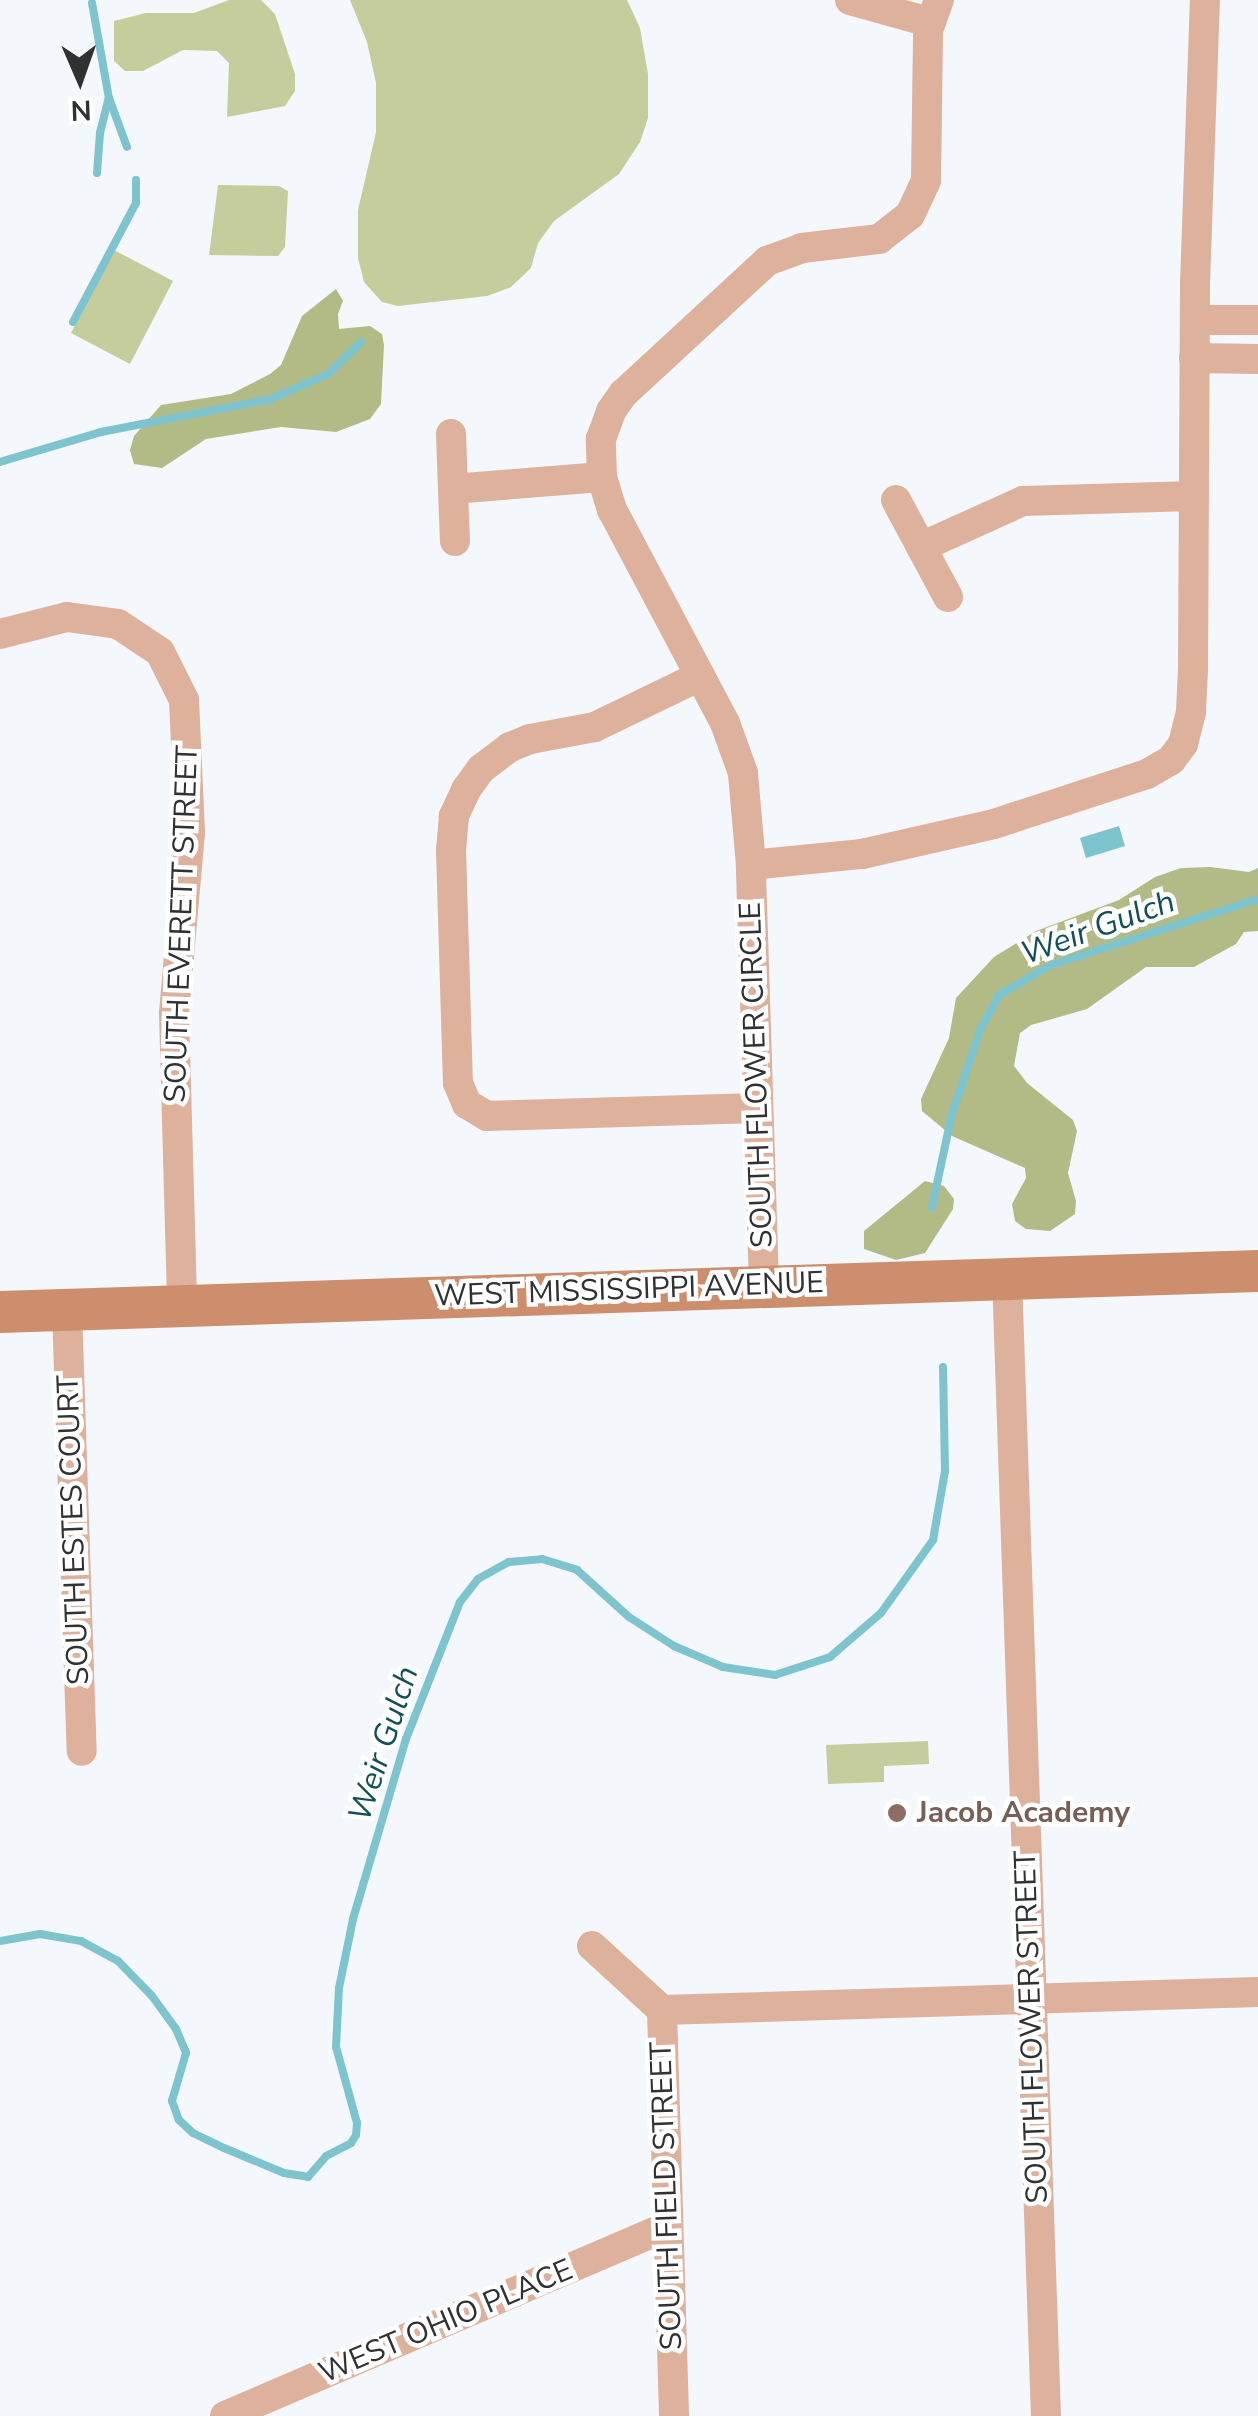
<!DOCTYPE html>
<html>
<head>
<meta charset="utf-8">
<style>
  body { margin:0 }
  #map { position:relative; width:1258px; height:2416px; overflow:hidden; background:#f4f7fc; font-family:"Nunito Sans",sans-serif }
  div>[style] { position:absolute }
  .green>* { inset:0; background:#c5cd9c }
  .forest>* { inset:0; background:#b2bb86 }
  .water>* { inset:0; background:#7dc4cf }
  .stream>* { height:8px; margin:-4px; padding:0 4px; transform-origin:4px; border-radius:4px; background:#7dc4cf }
  .minor>* { height:30px; margin:-15px; padding:0 15px; transform-origin:15px; border-radius:15px; background:#ddb19b }
  .secondary>* { height:42px; margin:-21px; padding:0 21px; transform-origin:21px; border-radius:21px; background:#cd8e6d }
  .dots>* { width:28px; height:28px; translate:-50% -50%; box-sizing:border-box; border:5px solid #fff; border-radius:50% }
  span { translate:-50% -50%; white-space:nowrap; text-align:center; line-height:1.15; -webkit-text-stroke:9px #fff; paint-order:stroke }
  .street-label { font-size:30px; color:#303133 }
  .education-label { font-size:30px; color:#785e54; font-weight:700 }
  .left { translate:0 -50%; text-align:left }
  .water-label { font-size:32px; color:#125058; font-style:italic }
  .north { position:absolute; left:30px; top:30px; width:100px; height:100px; -webkit-text-stroke:8px #fff; paint-order:stroke; rotate:178deg; font-size:28px; font-weight:700; line-height:40px; text-align:center; color:#303133 }
  .north::after { content:''; display:block; margin:auto; width:35px; height:45px; background:#303133; clip-path:polygon(50% 0,100% 100%,50% 72%,0 100%) }
</style>
</head>
<body>
<div id="map">
  <div class="green">
    <div style="clip-path:polygon(229px 0,261px 0,275px 14px,295px 74px,295px 91px,285px 106px,227px 117px,229px 63px,217px 51px,183px 50px,143px 71px,125px 71px,114px 61px,114px 21px,146px 13px,194px 13px)"></div>
    <div style="clip-path:polygon(350px 0,627px 0,640px 28px,648px 74px,648px 118px,640px 142px,619px 174px,554px 221px,538px 243px,531px 268px,511px 287px,487px 296px,398px 306px,382px 302px,364px 282px,358px 258px,358px 210px,376px 132px,376px 83px,367px 42px)"></div>
    <div style="clip-path:polygon(218px 185px,279px 186px,288px 191px,285px 247px,278px 256px,209px 255px)"></div>
    <div style="clip-path:polygon(114px 250px,173px 281px,130px 364px,71px 333px)"></div>
    <div style="clip-path:polygon(928px 1741px,929px 1764px,884px 1766px,884px 1782px,828px 1784px,826px 1745px)"></div>
  </div>
  <div class="forest">
    <div style="clip-path:polygon(336px 289px,343px 301px,338px 314px,339px 329px,370px 326px,382px 334px,384px 345px,381px 404px,370px 419px,336px 432px,281px 427px,206px 439px,162px 468px,134px 464px,130px 450px,134px 436px,161px 405px,231px 394px,270px 374px,281px 365px,302px 316px)"></div>
    <div style="clip-path:polygon(1210px 867px,1249px 872px,1258px 868px,1258px 931px,1244px 932px,1236px 944px,1194px 967px,1146px 967px,1087px 1009px,1031px 1025px,1020px 1033px,1014px 1066px,1027px 1083px,1073px 1120px,1077px 1131px,1068px 1173px,1076px 1201px,1075px 1214px,1050px 1231px,1026px 1229px,1015px 1221px,1012px 1204px,1026px 1178px,1025px 1168px,952px 1136px,922px 1111px,921px 1099px,949px 1038px,956px 998px,994px 957px,1036px 931px,1119px 900px,1155px 877px,1181px 868px)"></div>
    <div style="clip-path:polygon(925px 1181px,944px 1186px,954px 1199px,953px 1209px,925px 1253px,896px 1260px,864px 1249px,864px 1231px)"></div>
  </div>
  <div class="water">
    <div style="clip-path:polygon(1119px 826px,1125px 846px,1086px 858px,1080px 838px)"></div>
  </div>
  <div class="stream">
    <div style="left:92px;top:3px;width:97px;rotate:79.9deg"></div>
    <div style="left:109px;top:98px;width:52px;rotate:69.8deg"></div>
    <div style="left:97px;top:173px;width:40px;rotate:-85.7deg"></div>
    <div style="left:100px;top:133px;width:36px;rotate:-76deg"></div>
    <div style="left:73px;top:322px;width:135px;rotate:-62.1deg"></div>
    <div style="left:136px;top:203px;width:23px;rotate:-90deg"></div>
    <div style="left:0;top:462px;width:105px;rotate:-16.5deg"></div>
    <div style="left:101px;top:432px;width:173px;rotate:-11deg"></div>
    <div style="left:271px;top:399px;width:62px;rotate:-23.7deg"></div>
    <div style="left:328px;top:374px;width:46px;rotate:-44.1deg"></div>
    <div style="left:932px;top:1207px;width:95px;rotate:-77.9deg"></div>
    <div style="left:952px;top:1114px;width:91px;rotate:-71.4deg"></div>
    <div style="left:981px;top:1028px;width:38px;rotate:-61deg"></div>
    <div style="left:999px;top:995px;width:60px;rotate:-30deg"></div>
    <div style="left:1051px;top:965px;width:217px;rotate:-17.7deg"></div>
    <div style="left:0;top:1941px;width:41px;rotate:-9.9deg"></div>
    <div style="left:40px;top:1934px;width:42px;rotate:9.7deg"></div>
    <div style="left:81px;top:1941px;width:42px;rotate:28.4deg"></div>
    <div style="left:118px;top:1961px;width:49px;rotate:45.8deg"></div>
    <div style="left:152px;top:1996px;width:41px;rotate:54deg"></div>
    <div style="left:176px;top:2029px;width:26px;rotate:67deg"></div>
    <div style="left:186px;top:2053px;width:50px;rotate:106.3deg"></div>
    <div style="left:172px;top:2101px;width:20px;rotate:70deg"></div>
    <div style="left:179px;top:2120px;width:19px;rotate:43deg"></div>
    <div style="left:193px;top:2133px;width:34px;rotate:26deg"></div>
    <div style="left:224px;top:2148px;width:65px;rotate:22.6deg"></div>
    <div style="left:284px;top:2173px;width:24px;rotate:9deg"></div>
    <div style="left:308px;top:2177px;width:28px;rotate:-49deg"></div>
    <div style="left:326px;top:2156px;width:28px;rotate:-27deg"></div>
    <div style="left:351px;top:2143px;width:9px;rotate:-58deg"></div>
    <div style="left:356px;top:2135px;width:12px;rotate:-85deg"></div>
    <div style="left:357px;top:2123px;width:79px;rotate:-105.4deg"></div>
    <div style="left:336px;top:2047px;width:59px;rotate:-87.1deg"></div>
    <div style="left:339px;top:1988px;width:70px;rotate:-78.5deg"></div>
    <div style="left:353px;top:1919px;width:188px;rotate:-73.6deg"></div>
    <div style="left:406px;top:1739px;width:147px;rotate:-68.5deg"></div>
    <div style="left:460px;top:1602px;width:29px;rotate:-52deg"></div>
    <div style="left:478px;top:1579px;width:35px;rotate:-29deg"></div>
    <div style="left:509px;top:1562px;width:33px;rotate:-5deg"></div>
    <div style="left:542px;top:1559px;width:37px;rotate:17deg"></div>
    <div style="left:577px;top:1570px;width:70px;rotate:42.1deg"></div>
    <div style="left:629px;top:1617px;width:54px;rotate:32.8deg"></div>
    <div style="left:674px;top:1646px;width:53px;rotate:23.2deg"></div>
    <div style="left:723px;top:1667px;width:53px;rotate:8.7deg"></div>
    <div style="left:775px;top:1675px;width:58px;rotate:-18.1deg"></div>
    <div style="left:830px;top:1657px;width:67px;rotate:-40.8deg"></div>
    <div style="left:881px;top:1613px;width:90px;rotate:-54.5deg"></div>
    <div style="left:933px;top:1540px;width:70px;rotate:-80.1deg"></div>
    <div style="left:945px;top:1471px;width:104px;rotate:-91.1deg"></div>
  </div>
  <div class="minor">
    <div style="left:850px;top:0;width:82px;rotate:15.6deg"></div>
    <div style="left:1195px;top:320px;width:63px"></div>
    <div style="left:1194px;top:358px;width:64px;rotate:0.9deg"></div>
    <div style="left:451px;top:434px;width:107px;rotate:87.9deg"></div>
    <div style="left:453px;top:489px;width:149px;rotate:-4.6deg"></div>
    <div style="left:896px;top:500px;width:110px;rotate:61.8deg"></div>
    <div style="left:921px;top:547px;width:112px;rotate:-24.3deg"></div>
    <div style="left:1023px;top:501px;width:170px;rotate:-1.7deg"></div>
    <div style="left:0;top:634px;width:69px;rotate:-14.2deg"></div>
    <div style="left:67px;top:617px;width:51px;rotate:7.8deg"></div>
    <div style="left:118px;top:624px;width:50px;rotate:33.7deg"></div>
    <div style="left:160px;top:652px;width:54px;rotate:63.4deg"></div>
    <div style="left:184px;top:700px;width:133px;rotate:87.4deg"></div>
    <div style="left:190px;top:833px;width:181px;rotate:95.1deg"></div>
    <div style="left:174px;top:1013px;width:292px;rotate:88.4deg"></div>
    <div style="left:700px;top:676px;width:117px;rotate:154.1deg"></div>
    <div style="left:595px;top:727px;width:66px;rotate:169.5deg"></div>
    <div style="left:530px;top:739px;width:22px;rotate:158deg"></div>
    <div style="left:510px;top:747px;width:36px;rotate:143deg"></div>
    <div style="left:481px;top:769px;width:26px;rotate:126deg"></div>
    <div style="left:466px;top:790px;width:29px;rotate:115deg"></div>
    <div style="left:454px;top:816px;width:34px;rotate:95deg"></div>
    <div style="left:451px;top:850px;width:233px;rotate:88.3deg"></div>
    <div style="left:458px;top:1083px;width:23px;rotate:67deg"></div>
    <div style="left:467px;top:1104px;width:23px;rotate:31deg"></div>
    <div style="left:487px;top:1116px;width:271px;rotate:-1.7deg"></div>
    <div style="left:751px;top:865px;width:112px;rotate:-5.7deg"></div>
    <div style="left:862px;top:854px;width:135px;rotate:-12.8deg"></div>
    <div style="left:994px;top:824px;width:161px;rotate:-18.1deg"></div>
    <div style="left:1147px;top:774px;width:28px;rotate:-30deg"></div>
    <div style="left:1171px;top:760px;width:20px;rotate:-53deg"></div>
    <div style="left:1183px;top:744px;width:34px;rotate:-76deg"></div>
    <div style="left:1191px;top:711px;width:43px;rotate:-87.3deg"></div>
    <div style="left:1193px;top:668px;width:384px;rotate:-89.7deg"></div>
    <div style="left:1195px;top:284px;width:284px;rotate:-88deg"></div>
    <div style="left:1007px;top:1277px;width:1140px;rotate:88.04deg"></div>
    <div style="left:764px;top:1285px;width:420px;rotate:-91.8deg"></div>
    <div style="left:751px;top:865px;width:92px;rotate:-95deg"></div>
    <div style="left:743px;top:773px;width:53px;rotate:-109.8deg"></div>
    <div style="left:725px;top:723px;width:241px;rotate:-117.9deg"></div>
    <div style="left:612px;top:510px;width:34px;rotate:-107deg"></div>
    <div style="left:602px;top:477px;width:38px;rotate:-92deg"></div>
    <div style="left:601px;top:439px;width:30px;rotate:-70deg"></div>
    <div style="left:611px;top:411px;width:21px;rotate:-55deg"></div>
    <div style="left:623px;top:394px;width:196px;rotate:-42.7deg"></div>
    <div style="left:767px;top:261px;width:37px;rotate:-20deg"></div>
    <div style="left:802px;top:248px;width:78px;rotate:-6.7deg"></div>
    <div style="left:879px;top:239px;width:39px;rotate:-38deg"></div>
    <div style="left:910px;top:215px;width:38px;rotate:-65deg"></div>
    <div style="left:926px;top:180px;width:150px;rotate:-89.2deg"></div>
    <div style="left:928px;top:30px;width:32px;rotate:-70deg"></div>
    <div style="left:67px;top:1309px;width:442px;rotate:88.1deg"></div>
    <div style="left:592px;top:1946px;width:95px;rotate:42.4deg"></div>
    <div style="left:662px;top:2010px;width:406px;rotate:88.3deg"></div>
    <div style="left:662px;top:2010px;width:596px;rotate:-1.73deg"></div>
    <div style="left:225px;top:2416px;width:481px;rotate:-23.2deg"></div>
  </div>
  <div class="secondary">
    <div style="left:0;top:1312px;width:1259px;rotate:-1.87deg"></div>
  </div>
  <div class="dots">
    <div style="left:897px;top:1813px;background:#8d6e63"></div>
  </div>
  <div class="street-label">
    <span style="left:182px;top:924px;rotate:-88deg">SOUTH EVERETT STREET</span>
    <span style="left:757px;top:1075px;rotate:-92deg">SOUTH FLOWER CIRCLE</span>
    <span style="left:629px;top:1290px;rotate:-2deg">WEST MISSISSIPPI AVENUE</span>
    <span style="left:74px;top:1530px;rotate:-92deg">SOUTH ESTES COURT</span>
    <span style="left:1032px;top:2027px;rotate:-92deg">SOUTH FLOWER STREET</span>
    <span style="left:667px;top:2196px;rotate:-92deg">SOUTH FIELD STREET</span>
    <span style="left:446px;top:2322px;rotate:-23deg">WEST OHIO PLACE</span>
  </div>
  <div class="education-label">
    <span class="left" style="left:917px;top:1813px">Jacob Academy</span>
  </div>
  <div class="water-label">
    <span style="left:1098px;top:928px;rotate:-20deg">Weir Gulch</span>
    <span style="left:384px;top:1744px;rotate:-72deg">Weir Gulch</span>
  </div>
  <div class="north">N</div>
</div>
</body>
</html>
